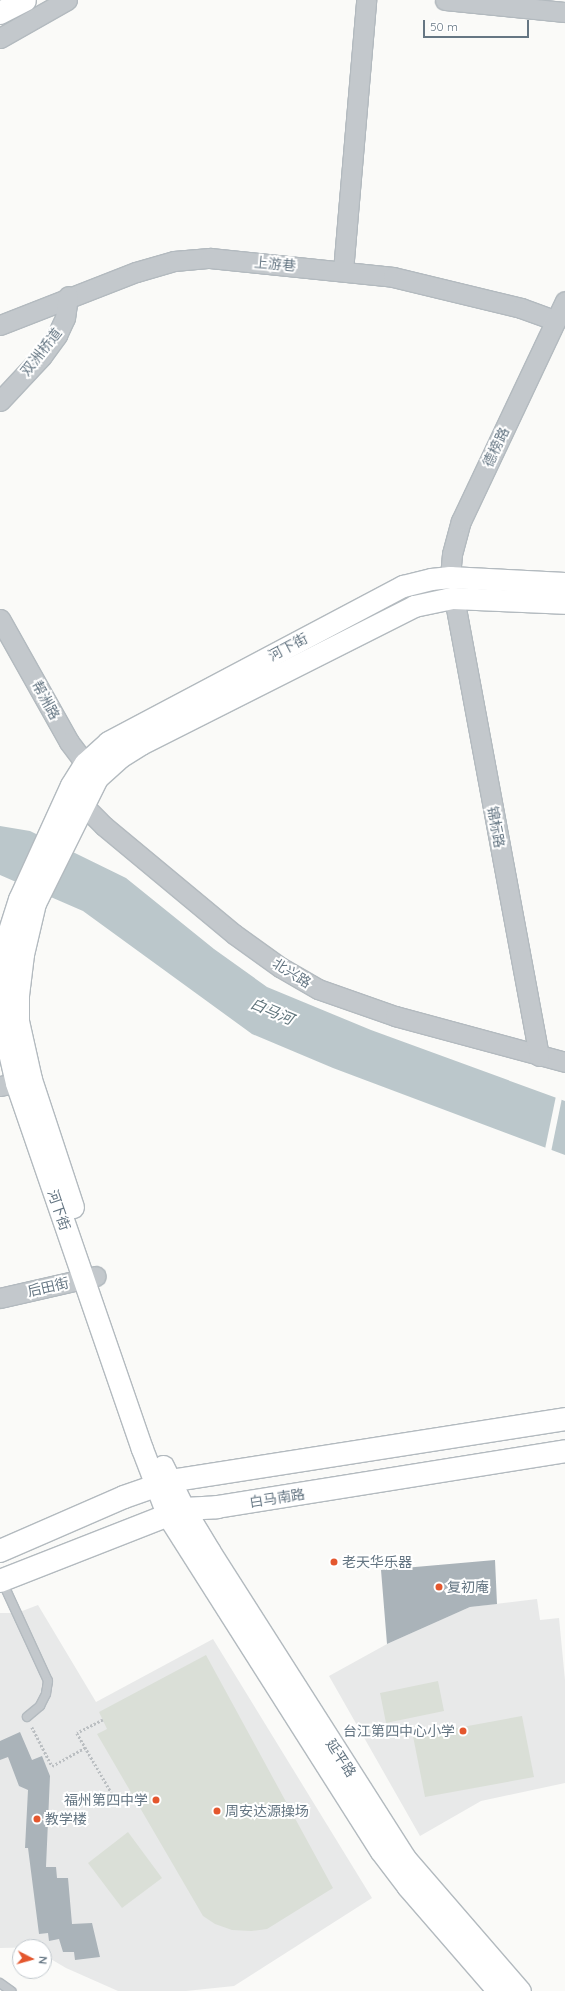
<!DOCTYPE html>
<html>
<head>
<meta charset="utf-8">
<style>
  body { margin:0 }
  #map { position:relative; width:565px; height:1991px; overflow:hidden; background:#fafaf8; font-family:Quicksand,"Noto Sans SC",sans-serif }
  div>[style] { position:absolute }
  .built>* { inset:0; background:#e8e9e9 }
  .green>* { inset:0; background:#dadfd7 }
  .water>* { inset:0; background:#bbc7cb }
  .pier>* { inset:0; background:#fafaf8 }
  .building>* { inset:0; background:#aab3b9 }
  .path>* { height:2.5px; margin-top:-1.25px; transform-origin:0; background:repeating-linear-gradient(90deg,#bbbfc2 0 2px,transparent 0 4px) }
  .roads { filter:drop-shadow(1px 0 #b3babf) drop-shadow(-1px 0 #b3babf) drop-shadow(0 1px #b3babf) drop-shadow(0 -1px #b3babf) }
  .service>* { height:8px; margin:-4px; padding:0 4px; transform-origin:4px; border-radius:4px; background:#c3c8cc }
  .tertiary>* { height:19px; margin:-9.5px; padding:0 9.5px; transform-origin:9.5px; border-radius:9.5px; background:#c3c8cc }
  .secondary>* { height:21px; margin:-10.5px; padding:0 10.5px; transform-origin:10.5px; border-radius:10.5px; background:#fff }
  .primary>* { height:22px; margin:-11px; padding:0 11px; transform-origin:11px; border-radius:11px; background:#fff }
  .dots>* { width:11px; height:11px; translate:-50% -50%; box-sizing:border-box; border:2px solid #fff; border-radius:50% }
  span { translate:-50% -50%; white-space:nowrap; text-align:center; line-height:1.15; -webkit-text-stroke:4px #fff; paint-order:stroke }
  .street-label { font-size:14px; color:#657683 }
  .poi-label { font-size:14px; color:#657683 }
  .left { translate:0 -50%; text-align:left }
  .right { translate:-100% -50%; text-align:right }
  .water-label { font-size:15px; color:#60757c; font-style:italic }
  .north { position:absolute; left:12px; top:1939px; width:40px; height:40px; box-sizing:border-box; background:#fff; border:1px solid #c1c8cd; border-radius:50%; rotate:96deg; font-size:11px; font-weight:700; line-height:16px; text-align:center; color:#657683 }
  .north::after { content:''; display:block; margin:auto; width:14px; height:18px; background:#e4572e; clip-path:polygon(50% 0,100% 100%,50% 72%,0 100%) }
  .scale { position:absolute; left:423px; top:20px; width:106px; height:18px; box-sizing:border-box; border:2px solid #657683; border-top:0; padding-left:5px; font-size:12px; line-height:14px; white-space:nowrap; color:#657683; -webkit-text-stroke:3px #fff; paint-order:stroke }
</style>
</head>
<body>
<div id="map">
  <div class="built">
    <div style="clip-path:polygon(537px 1599px,540px 1620px,559px 1618px,565px 1680px,565px 1783px,481px 1801px,420px 1836px,329px 1676px,387px 1644px,470px 1607px)"></div>
    <div style="clip-path:polygon(38px 1605px,96px 1702px,213px 1639px,372px 1898px,234px 1986px,186px 1991px,118px 1991px,66px 1968px,44px 1955px,44px 1947px,0 1948px,0 1613px,17px 1613px)"></div>
  </div>
  <div class="green">
    <div style="clip-path:polygon(206px 1655px,333px 1888px,267px 1929px,251px 1931px,232px 1930px,215px 1924px,203px 1916px,97px 1734px,107px 1729px,99px 1712px)"></div>
    <div style="clip-path:polygon(438px 1681px,444px 1711px,386px 1723px,380px 1693px)"></div>
    <div style="clip-path:polygon(522px 1716px,534px 1777px,425px 1797px,413px 1736px)"></div>
    <div style="clip-path:polygon(128px 1832px,162px 1878px,122px 1908px,88px 1863px)"></div>
  </div>
  <div class="water">
    <div style="clip-path:polygon(0 826px,30px 831px,126px 878px,214px 949px,267px 987px,371px 1030px,565px 1101px,565px 1155px,333px 1068px,252px 1034px,83px 911px,0 875px)"></div>
  </div>
  <div class="pier">
    <div style="clip-path:polygon(556px 1096px,562px 1098px,551px 1152px,545px 1149px)"></div>
  </div>
  <div class="building">
    <div style="clip-path:polygon(495px 1560px,497px 1604px,470px 1607px,387px 1644px,381px 1570px)"></div>
    <div style="clip-path:polygon(20px 1732px,32px 1760px,42px 1756px,50px 1776px,46px 1867px,56px 1867px,57px 1878px,68px 1878px,72px 1924px,92px 1923px,100px 1957px,75px 1960px,74px 1952px,63px 1952px,59px 1939px,49px 1941px,48px 1933px,39px 1934px,28px 1848px,25px 1848px,28px 1790px,19px 1786px,8px 1757px,0 1760px,0 1741px)"></div>
  </div>
  <div class="path">
    <div style="left:103px;top:1720px;width:29px;rotate:153deg"></div>
    <div style="left:77px;top:1733px;width:82px;rotate:60deg"></div>
    <div style="left:32px;top:1727px;width:44px;rotate:62.9deg"></div>
    <div style="left:52px;top:1766px;width:38px;rotate:-29deg"></div>
  </div>
  <div class="roads">
    <div class="service">
      <div style="left:2px;top:1581px;width:110px;rotate:65.3deg"></div>
      <div style="left:48px;top:1681px;width:13px;rotate:99deg"></div>
      <div style="left:46px;top:1694px;width:13px;rotate:117deg"></div>
      <div style="left:40px;top:1706px;width:17px;rotate:140deg"></div>
      <div style="left:0;top:1983px;width:14px;rotate:36deg"></div>
    </div>
    <div class="tertiary">
      <div style="left:445px;top:0;width:121px;rotate:5.7deg"></div>
      <div style="left:0;top:38px;width:77px;rotate:-29.6deg"></div>
      <div style="left:343px;top:271px;width:272px;rotate:-85.1deg"></div>
      <div style="left:0;top:325px;width:146px;rotate:-21.3deg"></div>
      <div style="left:136px;top:272px;width:40px;rotate:-16deg"></div>
      <div style="left:174px;top:261px;width:36px;rotate:-5deg"></div>
      <div style="left:210px;top:258px;width:184px;rotate:5.9deg"></div>
      <div style="left:393px;top:277px;width:132px;rotate:13.6deg"></div>
      <div style="left:521px;top:308px;width:37px;rotate:20deg"></div>
      <div style="left:0;top:401px;width:62px;rotate:-47deg"></div>
      <div style="left:42px;top:356px;width:26px;rotate:-54deg"></div>
      <div style="left:57px;top:335px;width:19px;rotate:-65deg"></div>
      <div style="left:65px;top:318px;width:22px;rotate:-82deg"></div>
      <div style="left:0;top:619px;width:141px;rotate:60.7deg"></div>
      <div style="left:69px;top:742px;width:41px;rotate:52.9deg"></div>
      <div style="left:73px;top:795px;width:44px;rotate:45deg"></div>
      <div style="left:104px;top:826px;width:169px;rotate:39.7deg"></div>
      <div style="left:234px;top:934px;width:57px;rotate:35.7deg"></div>
      <div style="left:280px;top:967px;width:44px;rotate:30.1deg"></div>
      <div style="left:318px;top:989px;width:82px;rotate:19.3deg"></div>
      <div style="left:395px;top:1016px;width:176px;rotate:15.1deg"></div>
      <div style="left:539px;top:1056px;width:487px;rotate:-100.5deg"></div>
      <div style="left:450px;top:577px;width:23px;rotate:-85deg"></div>
      <div style="left:452px;top:554px;width:34px;rotate:-75deg"></div>
      <div style="left:461px;top:521px;width:243px;rotate:-64.7deg"></div>
      <div style="left:0;top:1086px;width:31px;rotate:-11deg"></div>
      <div style="left:0;top:1298px;width:98px;rotate:-12.9deg"></div>
    </div>
    <div class="secondary">
      <div style="left:73px;top:1207px;width:135px;rotate:-108.2deg"></div>
      <div style="left:31px;top:1079px;width:59px;rotate:-102.6deg"></div>
      <div style="left:18px;top:1021px;width:26px;rotate:-90deg"></div>
      <div style="left:18px;top:995px;width:41px;rotate:-83deg"></div>
      <div style="left:23px;top:954px;width:52px;rotate:-76.8deg"></div>
      <div style="left:35px;top:903px;width:140px;rotate:-63.6deg"></div>
      <div style="left:97px;top:778px;width:31px;rotate:-42deg"></div>
      <div style="left:120px;top:757px;width:25px;rotate:-32deg"></div>
      <div style="left:141px;top:744px;width:306px;rotate:-26.8deg"></div>
      <div style="left:414px;top:606px;width:39px;rotate:-12deg"></div>
      <div style="left:452px;top:598px;width:113px;rotate:2.5deg"></div>
      <div style="left:163px;top:1466px;width:48px;rotate:64deg"></div>
      <div style="left:184px;top:1509px;width:50px;rotate:58.8deg"></div>
      <div style="left:210px;top:1552px;width:363px;rotate:57.5deg"></div>
      <div style="left:405px;top:1858px;width:176px;rotate:49.2deg"></div>
      <div style="left:498px;top:1991px;width:138px;rotate:-130.9deg"></div>
      <div style="left:408px;top:1887px;width:46px;rotate:-127.1deg"></div>
      <div style="left:380px;top:1850px;width:398px;rotate:-122.4deg"></div>
      <div style="left:167px;top:1514px;width:70px;rotate:-111deg"></div>
      <div style="left:142px;top:1449px;width:387px;rotate:-109deg"></div>
      <div style="left:16px;top:1083px;width:39px;rotate:-103deg"></div>
      <div style="left:7px;top:1045px;width:71px;rotate:-95.6deg"></div>
      <div style="left:0;top:974px;width:35px;rotate:-80deg"></div>
      <div style="left:6px;top:940px;width:43px;rotate:-72.4deg"></div>
      <div style="left:19px;top:899px;width:125px;rotate:-65.5deg"></div>
      <div style="left:71px;top:785px;width:26px;rotate:-58deg"></div>
      <div style="left:85px;top:763px;width:31px;rotate:-42deg"></div>
      <div style="left:108px;top:742px;width:334px;rotate:-27.9deg"></div>
      <div style="left:403px;top:586px;width:29px;rotate:-14deg"></div>
      <div style="left:431px;top:579px;width:19px;rotate:-6deg"></div>
      <div style="left:450px;top:577px;width:115px;rotate:3deg"></div>
    </div>
    <div class="primary">
      <div style="left:0;top:13px;width:28px;rotate:-27deg"></div>
      <div style="left:0;top:1551px;width:135px;rotate:-23.5deg"></div>
      <div style="left:124px;top:1497px;width:49px;rotate:-19.2deg"></div>
      <div style="left:170px;top:1481px;width:400px;rotate:-8.9deg"></div>
      <div style="left:0;top:1581px;width:198px;rotate:-21.4deg"></div>
      <div style="left:184px;top:1509px;width:33px;rotate:-3deg"></div>
      <div style="left:217px;top:1507px;width:352px;rotate:-9.1deg"></div>
    </div>
  </div>
  <div class="dots">
    <div style="left:334px;top:1562px;background:#e4572e"></div>
    <div style="left:439px;top:1587px;background:#e4572e"></div>
    <div style="left:463px;top:1731px;background:#e4572e"></div>
    <div style="left:156px;top:1800px;background:#e4572e"></div>
    <div style="left:217px;top:1811px;background:#e4572e"></div>
    <div style="left:37px;top:1819px;background:#e4572e"></div>
  </div>
  <div class="street-label">
    <span style="left:275px;top:264px;rotate:5deg">上游巷</span>
    <span style="left:41px;top:352px;rotate:-52deg">双洲桥道</span>
    <span style="left:496px;top:447px;rotate:-65deg">德榜路</span>
    <span style="left:288px;top:647px;rotate:-28deg">河下街</span>
    <span style="left:46px;top:700px;rotate:61deg">帮洲路</span>
    <span style="left:496px;top:827px;rotate:79deg">锦标路</span>
    <span style="left:292px;top:973px;rotate:32deg">北兴路</span>
    <span style="left:59px;top:1210px;rotate:71deg">河下街</span>
    <span style="left:48px;top:1287px;rotate:-13deg">后田街</span>
    <span style="left:277px;top:1498px;rotate:-9deg">白马南路</span>
    <span style="left:341px;top:1758px;rotate:57deg">延平路</span>
  </div>
  <div class="poi-label">
    <span class="left" style="left:342px;top:1562px">老天华乐器</span>
    <span class="left" style="left:447px;top:1587px">复初庵</span>
    <span class="right" style="left:455px;top:1731px">台江第四中心小学</span>
    <span class="right" style="left:148px;top:1800px">福州第四中学</span>
    <span class="left" style="left:225px;top:1811px">周安达源操场</span>
    <span class="left" style="left:45px;top:1819px">教学楼</span>
  </div>
  <div class="water-label">
    <span style="left:272px;top:1011px;rotate:23deg">白马河</span>
  </div>
  <div class="north">N</div>
  <div class="scale">50 m</div>
</div>
</body>
</html>
